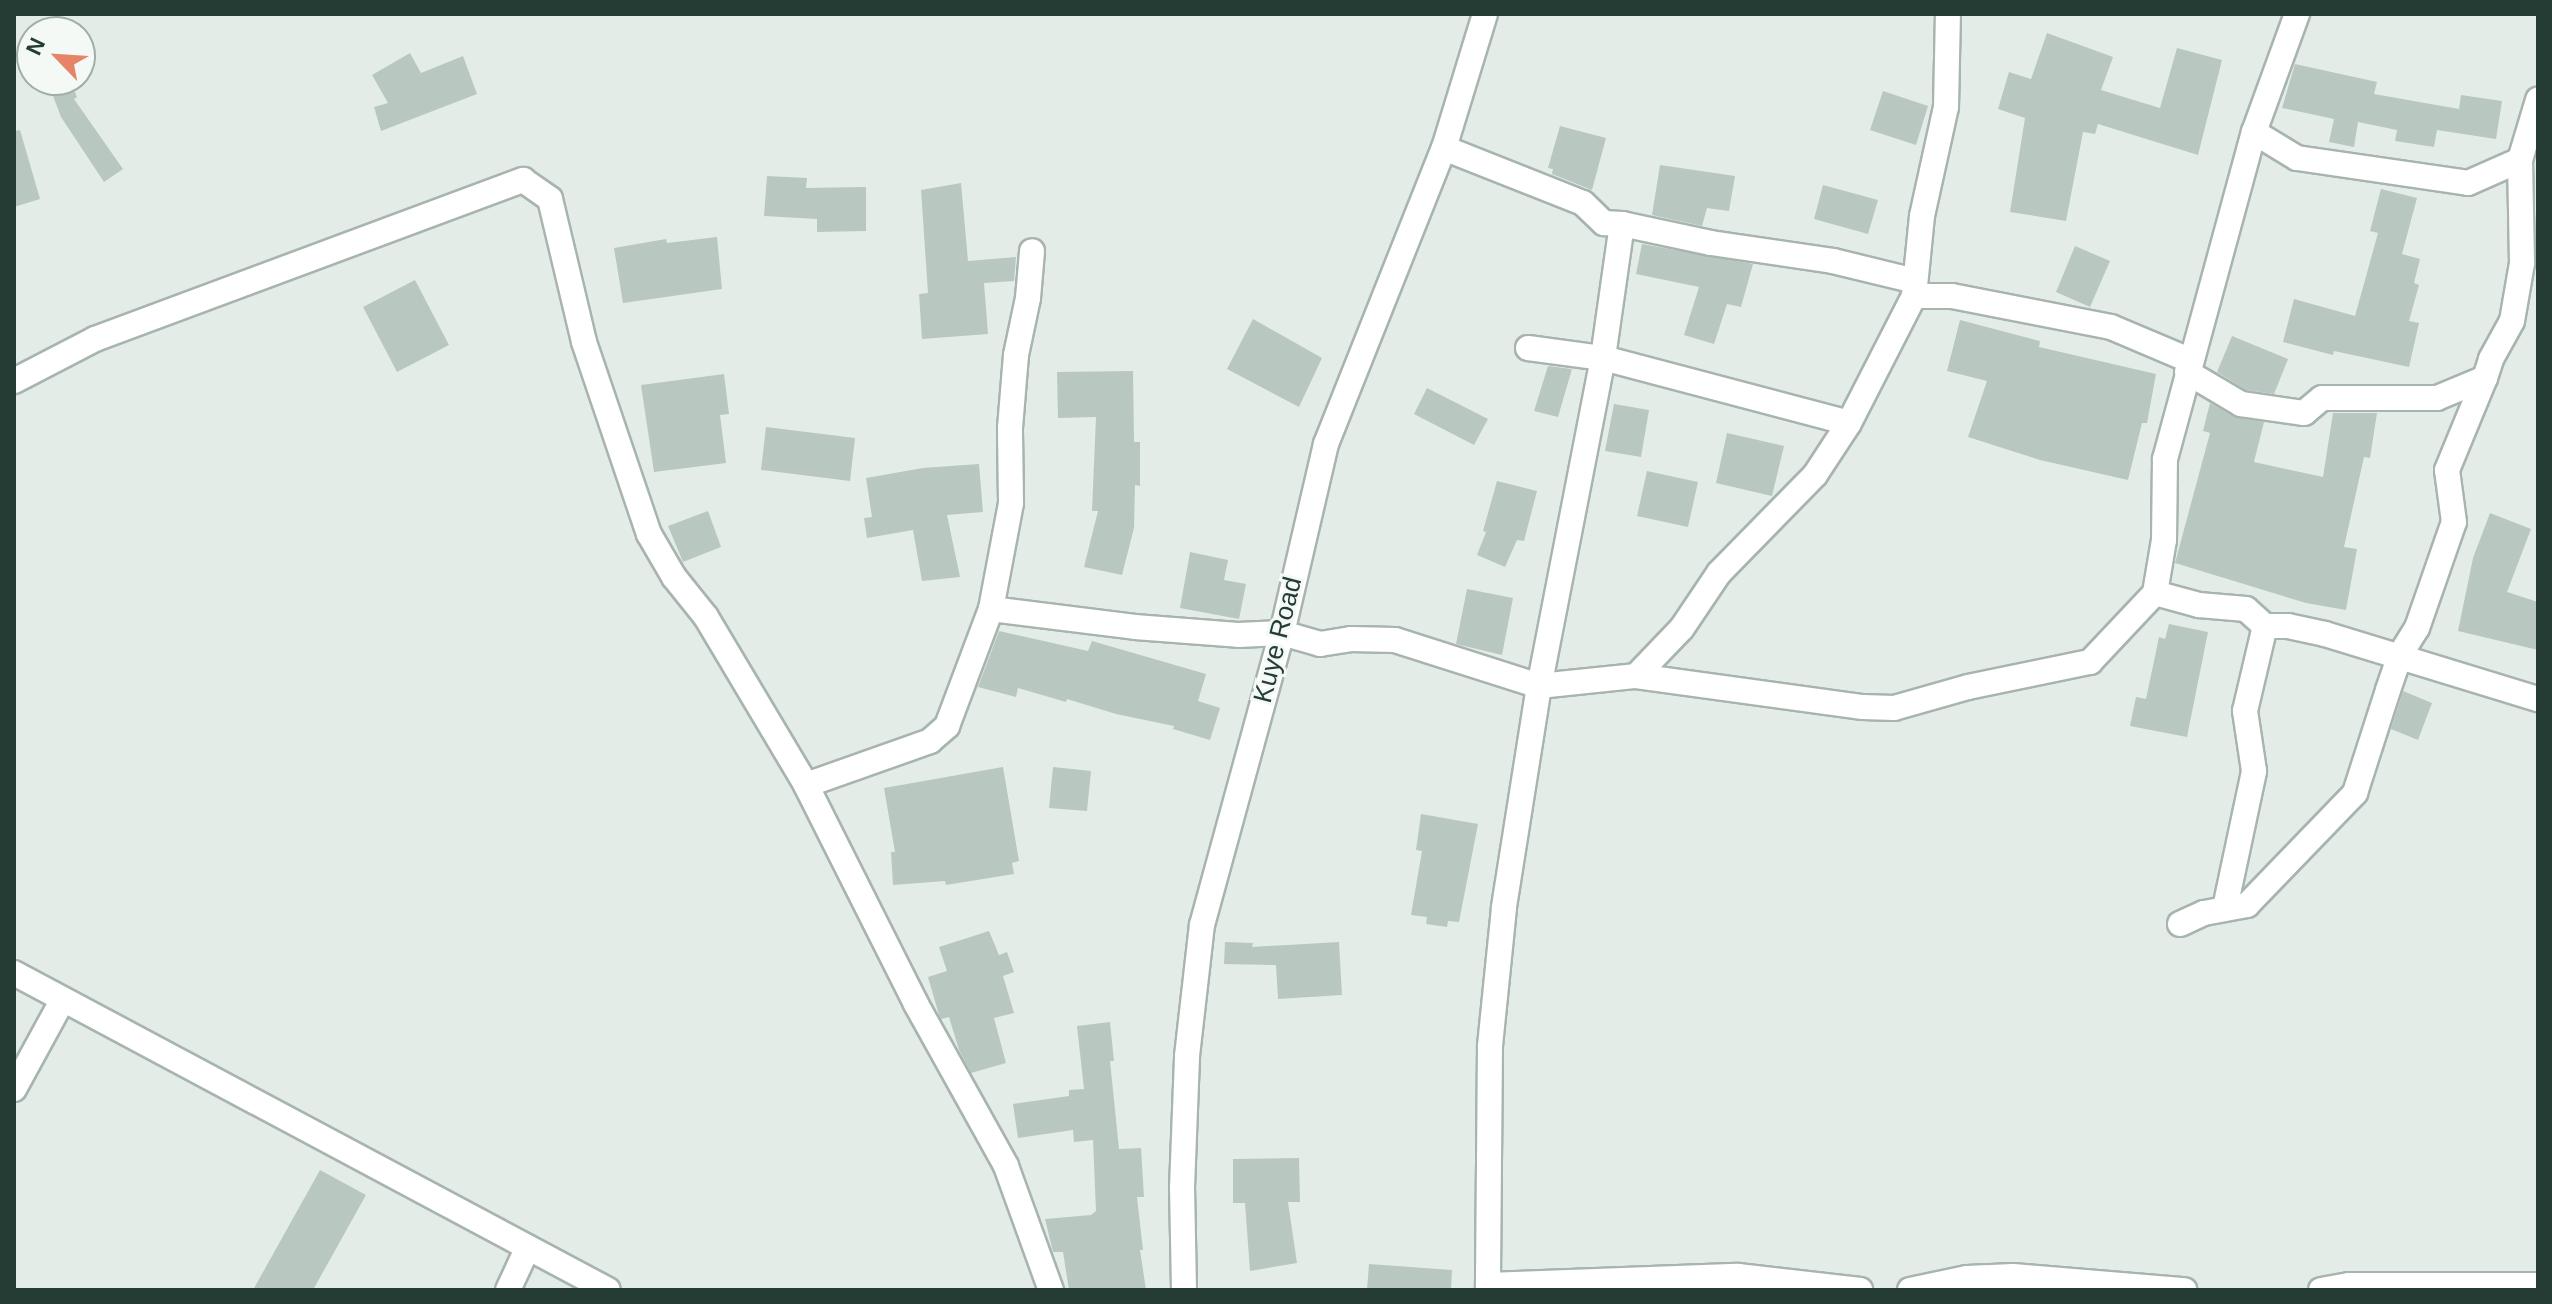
<!DOCTYPE html>
<html>
<head>
<meta charset="utf-8">
<style>
  body { margin:0 }
  #map { position:relative; width:2552px; height:1304px; overflow:hidden; background:#e4ece8; font-family:Arial,sans-serif }
  div>[style] { position:absolute }
  .building>* { inset:0; background:#b9c7c1 }
  .roads { filter:drop-shadow(2px 0 #a7b4af) drop-shadow(-2px 0 #a7b4af) drop-shadow(0 2px #a7b4af) drop-shadow(0 -2px #a7b4af) }
  .minor>* { height:24px; margin:-12px; padding:0 12px; transform-origin:12px; border-radius:12px; background:#fff }
  span { translate:-50% -50%; white-space:nowrap; text-align:center; line-height:1.15; -webkit-text-stroke:6px #f4f9f6; paint-order:stroke }
  .street-label { font-size:26px; color:#253c35 }
  .frame { position:absolute; inset:0; border:16px solid #253c35; pointer-events:none }
  .north { position:absolute; left:16px; top:16px; width:80px; height:80px; box-sizing:border-box; background:#f4f9f6; border:2px solid #a1ada9; border-radius:50%; rotate:295deg; font-size:22px; font-weight:700; line-height:32px; text-align:center; color:#253c35 }
  .north::after { content:''; display:block; margin:auto; width:28px; height:36px; background:#e68468; clip-path:polygon(50% 0,100% 100%,50% 72%,0 100%) }
</style>
</head>
<body>
<div id="map">
  <div class="building">
    <div style="clip-path:polygon(2047px 33px,2113px 57px,2101px 90px,2160px 108px,2177px 48px,2222px 60px,2198px 155px,2098px 124px,2095px 134px,2083px 132px,2066px 221px,2010px 212px,2025px 118px,1998px 109px,2009px 72px,2031px 79px)"></div>
    <div style="clip-path:polygon(410px 53px,421px 73px,463px 56px,477px 94px,381px 131px,374px 107px,388px 103px,372px 75px)"></div>
    <div style="clip-path:polygon(2295px 64px,2377px 82px,2374px 94px,2459px 109px,2461px 95px,2502px 101px,2496px 139px,2437px 130px,2434px 147px,2395px 141px,2397px 130px,2358px 122px,2354px 147px,2329px 142px,2334px 119px,2282px 108px)"></div>
    <div style="clip-path:polygon(47px 80px,70px 80px,77px 97px,74px 99px,123px 169px,104px 182px,61px 117px)"></div>
    <div style="clip-path:polygon(1883px 91px,1928px 106px,1916px 145px,1870px 130px)"></div>
    <div style="clip-path:polygon(1560px 126px,1606px 138px,1592px 190px,1552px 174px,1553px 169px,1548px 168px)"></div>
    <div style="clip-path:polygon(20px 130px,40px 199px,14px 207px,14px 131px)"></div>
    <div style="clip-path:polygon(1660px 165px,1735px 176px,1729px 211px,1707px 208px,1702px 226px,1652px 215px)"></div>
    <div style="clip-path:polygon(767px 176px,807px 178px,806px 188px,866px 187px,866px 231px,817px 232px,817px 219px,764px 216px)"></div>
    <div style="clip-path:polygon(961px 183px,968px 261px,1016px 257px,1014px 281px,984px 283px,988px 334px,922px 339px,919px 294px,928px 293px,921px 190px)"></div>
    <div style="clip-path:polygon(1823px 185px,1878px 200px,1868px 234px,1814px 219px)"></div>
    <div style="clip-path:polygon(2381px 189px,2417px 198px,2402px 254px,2420px 259px,2414px 283px,2419px 285px,2409px 321px,2419px 323px,2409px 367px,2334px 351px,2333px 355px,2283px 342px,2294px 299px,2355px 316px,2378px 233px,2370px 231px)"></div>
    <div style="clip-path:polygon(717px 237px,722px 289px,623px 303px,614px 248px,666px 239px,667px 243px)"></div>
    <div style="clip-path:polygon(1642px 244px,1753px 264px,1741px 307px,1727px 304px,1714px 344px,1684px 335px,1699px 287px,1636px 274px)"></div>
    <div style="clip-path:polygon(2075px 246px,2110px 261px,2090px 307px,2056px 292px)"></div>
    <div style="clip-path:polygon(415px 280px,449px 345px,397px 372px,363px 307px)"></div>
    <div style="clip-path:polygon(1253px 319px,1322px 358px,1299px 407px,1227px 369px)"></div>
    <div style="clip-path:polygon(1960px 320px,2040px 341px,2039px 347px,2156px 374px,2147px 423px,2142px 423px,2128px 480px,2040px 460px,1968px 437px,1987px 381px,1947px 371px)"></div>
    <div style="clip-path:polygon(2232px 336px,2288px 359px,2274px 394px,2246px 390px,2217px 372px)"></div>
    <div style="clip-path:polygon(1548px 366px,1572px 369px,1558px 417px,1534px 411px)"></div>
    <div style="clip-path:polygon(1133px 371px,1134px 442px,1140px 442px,1140px 486px,1135px 485px,1134px 528px,1122px 575px,1084px 567px,1098px 511px,1092px 511px,1096px 417px,1058px 418px,1057px 372px)"></div>
    <div style="clip-path:polygon(724px 374px,729px 414px,720px 415px,726px 463px,654px 472px,641px 385px)"></div>
    <div style="clip-path:polygon(1427px 388px,1488px 419px,1474px 445px,1414px 414px)"></div>
    <div style="clip-path:polygon(2210px 403px,2234px 417px,2264px 422px,2254px 462px,2323px 477px,2333px 413px,2377px 413px,2370px 458px,2364px 457px,2344px 547px,2357px 549px,2346px 610px,2306px 603px,2175px 563px,2210px 433px,2203px 431px)"></div>
    <div style="clip-path:polygon(1614px 404px,1649px 410px,1641px 457px,1605px 451px)"></div>
    <div style="clip-path:polygon(766px 427px,855px 438px,850px 481px,761px 470px)"></div>
    <div style="clip-path:polygon(1727px 433px,1784px 446px,1772px 496px,1716px 483px)"></div>
    <div style="clip-path:polygon(979px 464px,983px 512px,947px 515px,960px 577px,922px 581px,913px 530px,867px 538px,864px 518px,872px 517px,866px 478px,923px 468px)"></div>
    <div style="clip-path:polygon(1647px 471px,1698px 482px,1688px 527px,1637px 516px)"></div>
    <div style="clip-path:polygon(1497px 481px,1537px 491px,1524px 541px,1517px 540px,1505px 567px,1477px 555px,1486px 532px,1483px 531px)"></div>
    <div style="clip-path:polygon(708px 511px,721px 547px,683px 562px,668px 526px)"></div>
    <div style="clip-path:polygon(2490px 513px,2531px 529px,2507px 592px,2538px 602px,2538px 650px,2458px 631px,2473px 558px)"></div>
    <div style="clip-path:polygon(1190px 552px,1228px 560px,1224px 580px,1246px 584px,1239px 619px,1180px 608px)"></div>
    <div style="clip-path:polygon(1467px 589px,1513px 598px,1502px 655px,1456px 644px)"></div>
    <div style="clip-path:polygon(2169px 624px,2208px 632px,2187px 737px,2130px 726px,2136px 697px,2146px 699px,2159px 637px,2165px 639px)"></div>
    <div style="clip-path:polygon(999px 631px,1088px 651px,1092px 641px,1206px 674px,1198px 701px,1220px 708px,1210px 740px,1173px 729px,1174px 726px,1116px 714px,1067px 699px,1066px 702px,1018px 688px,1016px 697px,978px 687px)"></div>
    <div style="clip-path:polygon(2403px 691px,2432px 703px,2418px 740px,2391px 729px)"></div>
    <div style="clip-path:polygon(1003px 767px,1019px 861px,1012px 863px,1014px 874px,946px 885px,945px 881px,893px 885px,891px 852px,895px 852px,884px 788px)"></div>
    <div style="clip-path:polygon(1053px 767px,1091px 771px,1087px 811px,1049px 808px)"></div>
    <div style="clip-path:polygon(1421px 814px,1478px 824px,1459px 922px,1448px 921px,1447px 927px,1426px 924px,1427px 917px,1411px 915px,1422px 851px,1416px 850px)"></div>
    <div style="clip-path:polygon(989px 931px,999px 955px,1007px 952px,1014px 972px,1003px 976px,1014px 1013px,994px 1018px,1006px 1063px,971px 1073px,959px 1050px,949px 1017px,941px 1019px,939px 1015px,928px 977px,947px 971px,939px 947px)"></div>
    <div style="clip-path:polygon(1225px 942px,1253px 943px,1252px 947px,1339px 942px,1342px 995px,1278px 999px,1276px 965px,1224px 964px)"></div>
    <div style="clip-path:polygon(1110px 1022px,1114px 1061px,1110px 1061px,1119px 1149px,1141px 1148px,1144px 1197px,1137px 1197px,1143px 1250px,1140px 1250px,1146px 1290px,1069px 1290px,1063px 1252px,1053px 1252px,1045px 1219px,1091px 1215px,1096px 1211px,1093px 1140px,1074px 1142px,1073px 1130px,1018px 1138px,1013px 1104px,1069px 1096px,1069px 1090px,1084px 1089px,1077px 1026px)"></div>
    <div style="clip-path:polygon(1299px 1158px,1300px 1202px,1288px 1202px,1297px 1263px,1250px 1271px,1245px 1203px,1233px 1203px,1233px 1159px)"></div>
    <div style="clip-path:polygon(320px 1170px,366px 1195px,313px 1290px,253px 1290px)"></div>
    <div style="clip-path:polygon(1369px 1264px,1452px 1270px,1451px 1290px,1367px 1290px)"></div>
  </div>
  <div class="roads">
    <div class="minor">
      <div style="left:2254px;top:132px;width:126px;rotate:-70deg"></div>
      <div style="left:1444px;top:148px;width:149px;rotate:21.6deg"></div>
      <div style="left:1583px;top:203px;width:29px;rotate:44deg"></div>
      <div style="left:1604px;top:223px;width:18px;rotate:3deg"></div>
      <div style="left:1622px;top:224px;width:135px;rotate:98.1deg"></div>
      <div style="left:1603px;top:358px;width:334px;rotate:101deg"></div>
      <div style="left:1539px;top:686px;width:225px;rotate:99deg"></div>
      <div style="left:1504px;top:908px;width:140px;rotate:95.8deg"></div>
      <div style="left:1490px;top:1047px;width:243px;rotate:90.5deg"></div>
      <div style="left:1622px;top:224px;width:91px;rotate:12.1deg"></div>
      <div style="left:1711px;top:243px;width:123px;rotate:8.4deg"></div>
      <div style="left:1833px;top:261px;width:84px;rotate:13.7deg"></div>
      <div style="left:1914px;top:296px;width:38px"></div>
      <div style="left:1952px;top:296px;width:162px;rotate:11deg"></div>
      <div style="left:2111px;top:327px;width:85px;rotate:22.9deg"></div>
      <div style="left:1528px;top:348px;width:76px;rotate:7.6deg"></div>
      <div style="left:1603px;top:358px;width:254px;rotate:14.8deg"></div>
      <div style="left:2187px;top:372px;width:63px;rotate:30.7deg"></div>
      <div style="left:2241px;top:404px;width:64px;rotate:8.1deg"></div>
      <div style="left:2304px;top:413px;width:23px;rotate:-40deg"></div>
      <div style="left:2322px;top:398px;width:115px"></div>
      <div style="left:2437px;top:398px;width:52px;rotate:-22.6deg"></div>
      <div style="left:2485px;top:378px;width:20px;rotate:-72deg"></div>
      <div style="left:2491px;top:359px;width:43px;rotate:-61.1deg"></div>
      <div style="left:2512px;top:321px;width:59px;rotate:-80.2deg"></div>
      <div style="left:2522px;top:263px;width:103px;rotate:-91.1deg"></div>
      <div style="left:14px;top:381px;width:91px;rotate:-27.4deg"></div>
      <div style="left:95px;top:339px;width:457px;rotate:-20.4deg"></div>
      <div style="left:523px;top:180px;width:33px;rotate:35deg"></div>
      <div style="left:550px;top:199px;width:147px;rotate:76.6deg"></div>
      <div style="left:584px;top:342px;width:203px;rotate:71.3deg"></div>
      <div style="left:649px;top:534px;width:50px;rotate:59.8deg"></div>
      <div style="left:674px;top:577px;width:51px;rotate:51.3deg"></div>
      <div style="left:706px;top:617px;width:196px;rotate:59.2deg"></div>
      <div style="left:806px;top:785px;width:245px;rotate:63.3deg"></div>
      <div style="left:916px;top:1004px;width:185px;rotate:60.9deg"></div>
      <div style="left:1006px;top:1166px;width:132px;rotate:70.1deg"></div>
      <div style="left:2155px;top:593px;width:54px;rotate:-80.4deg"></div>
      <div style="left:2164px;top:540px;width:81px;rotate:-89.3deg"></div>
      <div style="left:2165px;top:459px;width:339px;rotate:-74.8deg"></div>
      <div style="left:2254px;top:132px;width:50px;rotate:31.2deg"></div>
      <div style="left:2297px;top:158px;width:173px;rotate:8.3deg"></div>
      <div style="left:2468px;top:183px;width:57px;rotate:-23.9deg"></div>
      <div style="left:2520px;top:160px;width:63px;rotate:-73.3deg"></div>
      <div style="left:991px;top:609px;width:145px;rotate:7.1deg"></div>
      <div style="left:1135px;top:627px;width:103px;rotate:4.4deg"></div>
      <div style="left:1238px;top:635px;width:44px;rotate:-2.6deg"></div>
      <div style="left:1282px;top:633px;width:40px;rotate:16deg"></div>
      <div style="left:1320px;top:644px;width:31px;rotate:-9deg"></div>
      <div style="left:1351px;top:639px;width:44px;rotate:1.3deg"></div>
      <div style="left:1395px;top:640px;width:151px;rotate:17.7deg"></div>
      <div style="left:1539px;top:686px;width:98px;rotate:-5.9deg"></div>
      <div style="left:1636px;top:676px;width:229px;rotate:7.8deg"></div>
      <div style="left:1863px;top:707px;width:31px;rotate:2deg"></div>
      <div style="left:1894px;top:708px;width:77px;rotate:-15.8deg"></div>
      <div style="left:1968px;top:687px;width:125px;rotate:-11.6deg"></div>
      <div style="left:2090px;top:662px;width:95px;rotate:-46.7deg"></div>
      <div style="left:2155px;top:593px;width:46px;rotate:15.3deg"></div>
      <div style="left:2199px;top:605px;width:47px;rotate:4.9deg"></div>
      <div style="left:2246px;top:609px;width:25px;rotate:42deg"></div>
      <div style="left:2265px;top:626px;width:23px"></div>
      <div style="left:2288px;top:626px;width:38px;rotate:12deg"></div>
      <div style="left:2325px;top:634px;width:223px;rotate:17deg"></div>
      <div style="left:1636px;top:676px;width:66px;rotate:-46.2deg"></div>
      <div style="left:1682px;top:628px;width:66px;rotate:-56.1deg"></div>
      <div style="left:1719px;top:573px;width:137px;rotate:-45.6deg"></div>
      <div style="left:1815px;top:475px;width:62px;rotate:-56.8deg"></div>
      <div style="left:1849px;top:423px;width:143px;rotate:-62.9deg"></div>
      <div style="left:1914px;top:296px;width:80px;rotate:-84.3deg"></div>
      <div style="left:1922px;top:216px;width:112px;rotate:-77.6deg"></div>
      <div style="left:1946px;top:107px;width:93px;rotate:-88.8deg"></div>
      <div style="left:806px;top:785px;width:132px;rotate:-19.5deg"></div>
      <div style="left:930px;top:741px;width:23px;rotate:-41deg"></div>
      <div style="left:947px;top:726px;width:125px;rotate:-69.4deg"></div>
      <div style="left:991px;top:609px;width:108px;rotate:-79.3deg"></div>
      <div style="left:1011px;top:503px;width:75px;rotate:-90.8deg"></div>
      <div style="left:1010px;top:428px;width:73px;rotate:-85.3deg"></div>
      <div style="left:1016px;top:355px;width:58px;rotate:-78.1deg"></div>
      <div style="left:1028px;top:298px;width:47px;rotate:-85.1deg"></div>
      <div style="left:2225px;top:908px;width:140px;rotate:-78deg"></div>
      <div style="left:2254px;top:771px;width:61px;rotate:-98.5deg"></div>
      <div style="left:2245px;top:711px;width:87px;rotate:-76.8deg"></div>
      <div style="left:2180px;top:924px;width:26px;rotate:-25deg"></div>
      <div style="left:2204px;top:913px;width:44px;rotate:-10.5deg"></div>
      <div style="left:2247px;top:905px;width:156px;rotate:-46deg"></div>
      <div style="left:2355px;top:793px;width:108px;rotate:-72.2deg"></div>
      <div style="left:2388px;top:690px;width:37px;rotate:-71deg"></div>
      <div style="left:2400px;top:655px;width:32px;rotate:-58deg"></div>
      <div style="left:2417px;top:628px;width:112px;rotate:-70.8deg"></div>
      <div style="left:2454px;top:522px;width:52px;rotate:-97.7deg"></div>
      <div style="left:2447px;top:470px;width:100px;rotate:-67.6deg"></div>
      <div style="left:14px;top:973px;width:673px;rotate:28.09deg"></div>
      <div style="left:14px;top:1089px;width:102px;rotate:-61.4deg"></div>
      <div style="left:1488px;top:1285px;width:250px;rotate:-2.1deg"></div>
      <div style="left:1738px;top:1276px;width:123px;rotate:6.5deg"></div>
      <div style="left:508px;top:1290px;width:47px;rotate:-65.1deg"></div>
      <div style="left:1184px;top:1290px;width:102px;rotate:-91.1deg"></div>
      <div style="left:1182px;top:1188px;width:132px;rotate:-87.8deg"></div>
      <div style="left:1187px;top:1056px;width:132px;rotate:-83.5deg"></div>
      <div style="left:1202px;top:925px;width:303px;rotate:-74.7deg"></div>
      <div style="left:1282px;top:633px;width:194px;rotate:-76.9deg"></div>
      <div style="left:1326px;top:444px;width:319px;rotate:-68.3deg"></div>
      <div style="left:1444px;top:148px;width:140px;rotate:-73deg"></div>
      <div style="left:1910px;top:1290px;width:58px;rotate:-11.9deg"></div>
      <div style="left:1967px;top:1278px;width:46px;rotate:-2.5deg"></div>
      <div style="left:2013px;top:1276px;width:172px;rotate:4.7deg"></div>
      <div style="left:2321px;top:1290px;width:28px;rotate:-10deg"></div>
      <div style="left:2349px;top:1285px;width:189px"></div>
    </div>
  </div>
  <div class="street-label">
    <span style="left:1278px;top:640px;rotate:-76deg">Kuye Road</span>
  </div>
  <div class="frame"></div>
  <div class="north">N</div>
</div>
</body>
</html>
